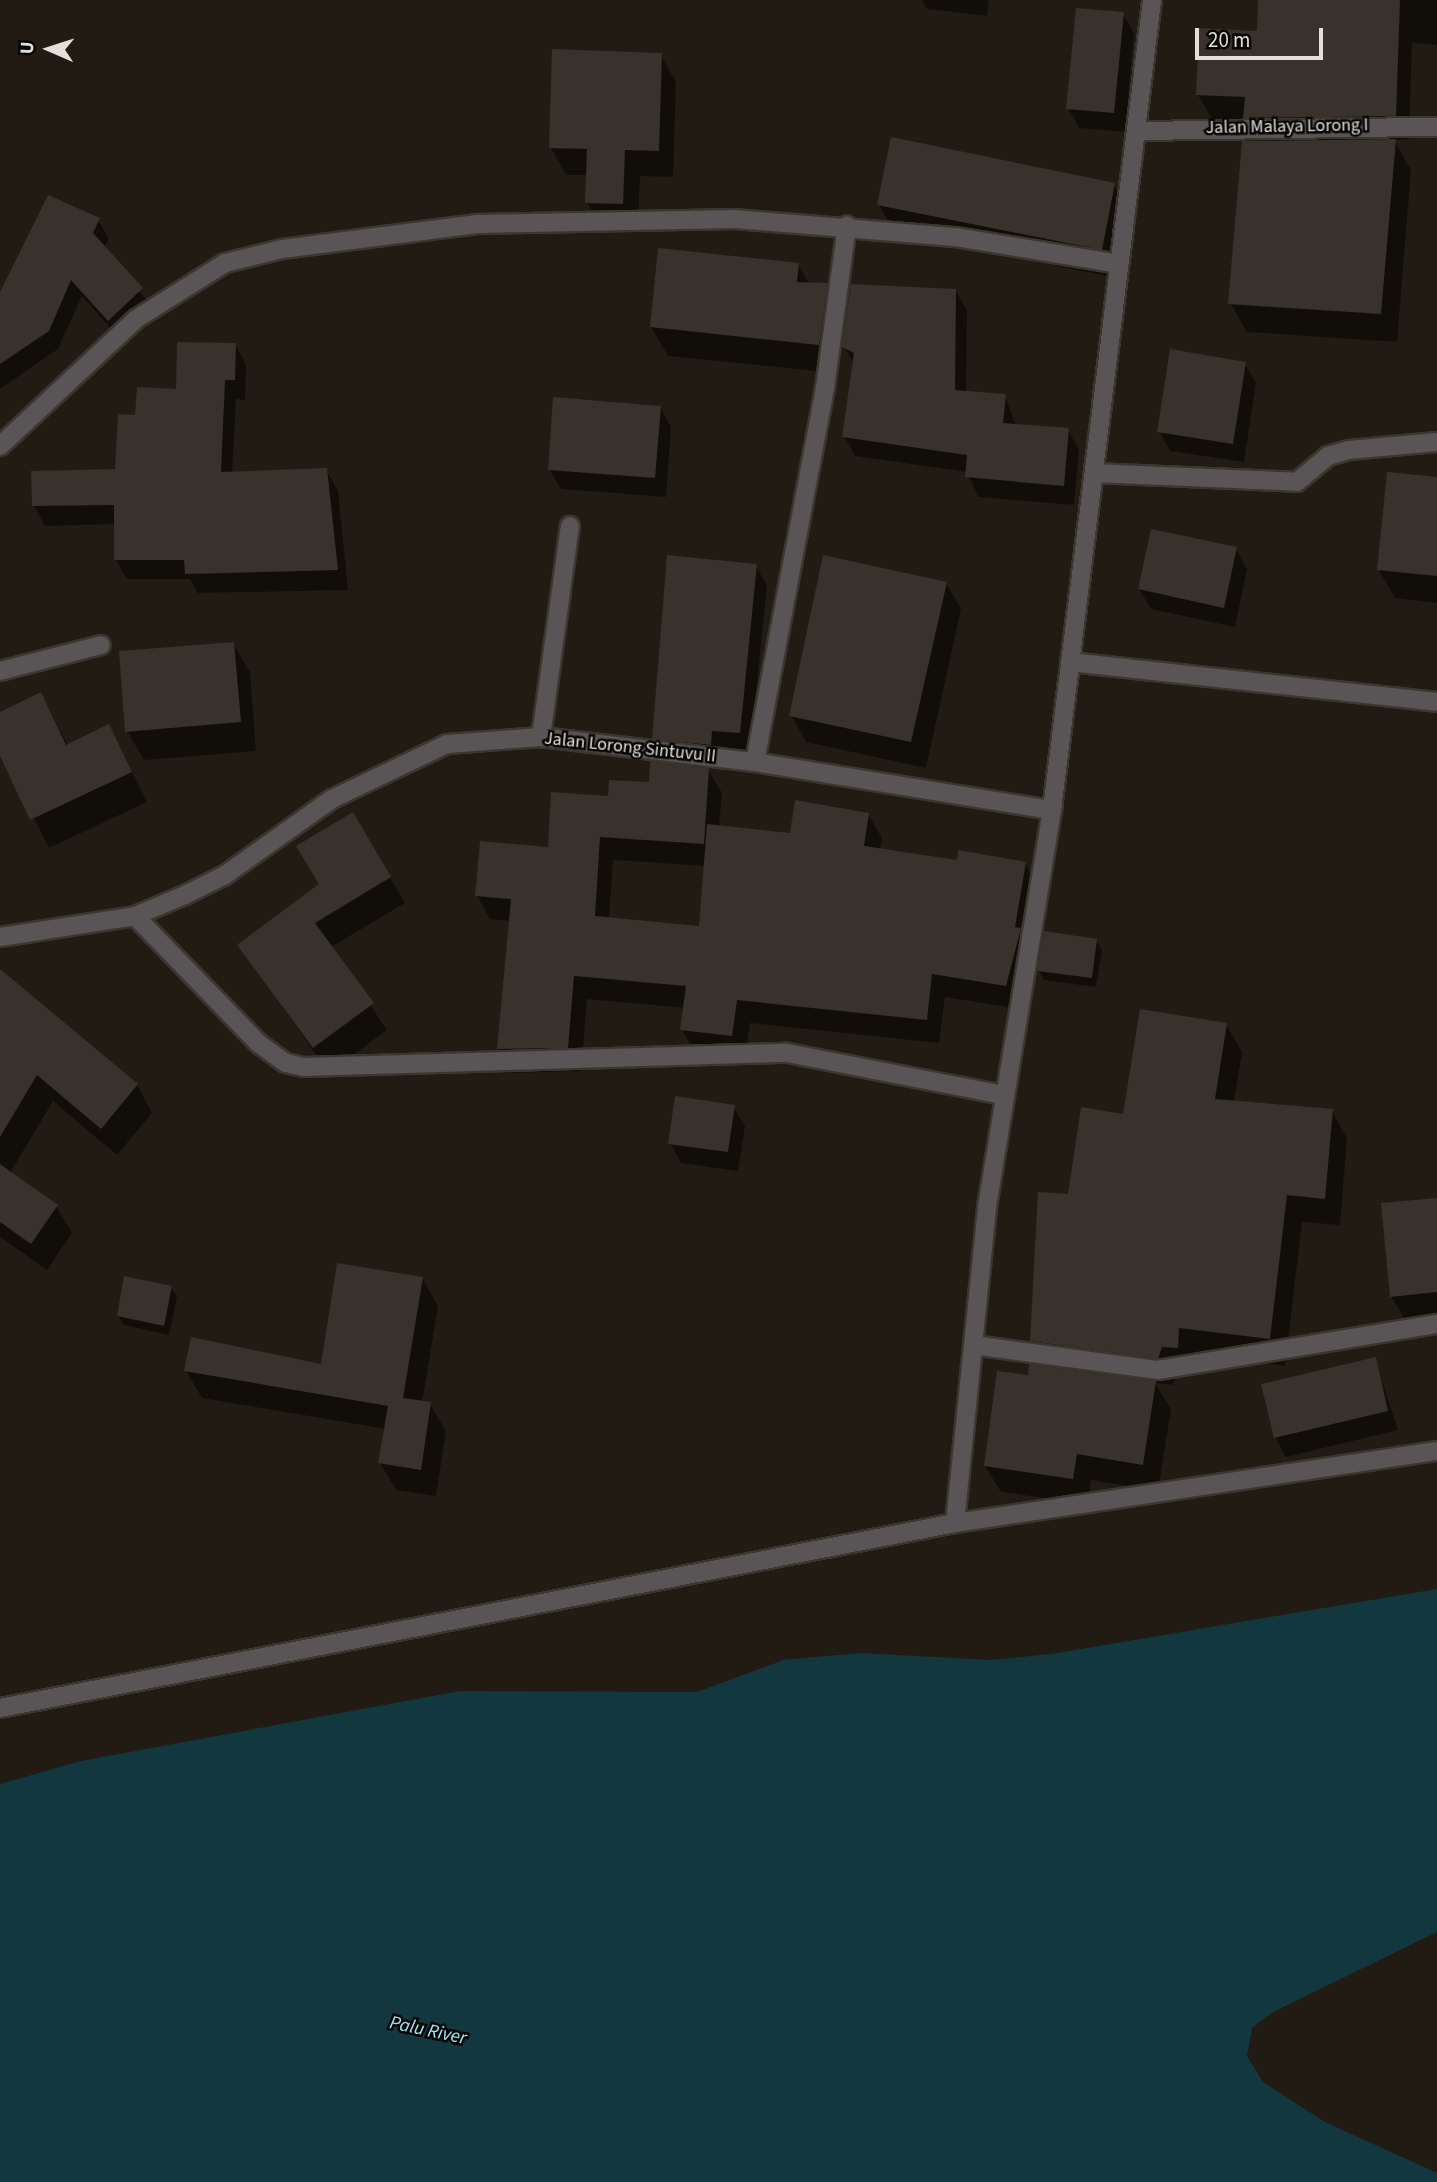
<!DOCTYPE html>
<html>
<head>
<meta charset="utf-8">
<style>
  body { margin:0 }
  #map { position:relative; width:1437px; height:2182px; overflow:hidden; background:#211b14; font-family:"Source Sans 3",sans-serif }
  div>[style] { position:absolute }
  .water>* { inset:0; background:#12373f }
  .shadow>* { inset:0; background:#0007 }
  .building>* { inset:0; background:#39312b }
  .roads { filter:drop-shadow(2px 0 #3c3630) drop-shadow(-2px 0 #3c3630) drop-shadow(0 2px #3c3630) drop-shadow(0 -2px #3c3630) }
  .street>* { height:18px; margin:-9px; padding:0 9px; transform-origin:9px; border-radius:9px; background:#595455 }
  span { translate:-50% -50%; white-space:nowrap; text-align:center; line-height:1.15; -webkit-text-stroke:5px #080604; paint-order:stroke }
  .street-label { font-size:18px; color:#e3dfda }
  .water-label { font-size:19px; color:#a2e9f9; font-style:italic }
  .north { position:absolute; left:14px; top:14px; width:70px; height:70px; -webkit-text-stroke:5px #080604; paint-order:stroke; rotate:273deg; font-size:19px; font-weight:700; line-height:28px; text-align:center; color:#e3dfda }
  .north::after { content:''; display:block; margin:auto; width:24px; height:32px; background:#e3dfda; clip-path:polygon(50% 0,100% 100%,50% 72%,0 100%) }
  .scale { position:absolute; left:1195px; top:28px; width:128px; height:32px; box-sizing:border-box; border:4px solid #e3dfda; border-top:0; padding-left:9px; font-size:21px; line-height:24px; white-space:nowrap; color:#e3dfda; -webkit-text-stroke:5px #080604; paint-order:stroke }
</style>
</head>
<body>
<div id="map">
  <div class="water">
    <div style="clip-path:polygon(1437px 1589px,1437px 1932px,1273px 2012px,1252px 2028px,1247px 2056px,1263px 2082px,1325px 2122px,1437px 2173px,1437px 2182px,0 2182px,0 1784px,81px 1761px,460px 1691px,697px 1692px,784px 1660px,859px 1653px,991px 1660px,1051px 1654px)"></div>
  </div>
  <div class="shadow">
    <div style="clip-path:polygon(922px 0,989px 0,987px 16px,927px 9px)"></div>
    <div style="clip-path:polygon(1260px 0,1437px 0,1437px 45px,1412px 43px,1409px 139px,1394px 140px,1411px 170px,1397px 342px,1247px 332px,1230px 303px,1259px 143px,1246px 120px,1212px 119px,1198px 95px,1259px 32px)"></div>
    <div style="clip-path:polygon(1123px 14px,1134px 33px,1125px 132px,1079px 128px,1068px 108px)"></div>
    <div style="clip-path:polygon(661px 55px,676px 82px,673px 177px,640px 176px,638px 231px,602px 229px,587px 202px,588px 175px,566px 175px,551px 148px)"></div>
    <div style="clip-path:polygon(1114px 185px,1131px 214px,1118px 278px,896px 234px,879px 205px)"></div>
    <div style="clip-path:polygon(98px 220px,109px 238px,104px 248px,152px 307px,119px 338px,82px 296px,58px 349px,0 389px,0 294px)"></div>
    <div style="clip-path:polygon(798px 264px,809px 284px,827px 285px,843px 314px,835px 373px,668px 356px,651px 327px)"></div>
    <div style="clip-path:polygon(955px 290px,967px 310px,966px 392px,1005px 396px,1016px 426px,1068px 430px,1079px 450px,1074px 505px,978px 497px,967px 472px,855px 456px,844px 436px,854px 364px,844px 347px)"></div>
    <div style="clip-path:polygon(235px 344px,246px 364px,245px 400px,236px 399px,232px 474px,326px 470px,338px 490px,348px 590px,198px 593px,190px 579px,127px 579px,116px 560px,116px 524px,45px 526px,34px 506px,117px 470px,137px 417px)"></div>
    <div style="clip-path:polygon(1245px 364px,1256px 383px,1244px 462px,1170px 451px,1159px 431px)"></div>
    <div style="clip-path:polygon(660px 407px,671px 427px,666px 497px,561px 489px,549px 469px)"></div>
    <div style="clip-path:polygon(1437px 479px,1437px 603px,1395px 598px,1378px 569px)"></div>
    <div style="clip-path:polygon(1236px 549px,1247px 569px,1235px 627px,1151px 609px,1139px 589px)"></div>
    <div style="clip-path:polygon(755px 565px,767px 585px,750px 752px,666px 758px,654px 738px)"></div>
    <div style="clip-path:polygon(946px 583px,961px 609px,926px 768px,806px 742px,791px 715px)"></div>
    <div style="clip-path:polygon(233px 643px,250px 672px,256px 751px,144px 760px,127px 731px)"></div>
    <div style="clip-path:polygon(41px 694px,68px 746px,109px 727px,147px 802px,49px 848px,0 752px,0 714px)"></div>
    <div style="clip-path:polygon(evenodd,708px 770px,722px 793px,719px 827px,791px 835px,868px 814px,882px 838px,880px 850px,958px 862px,1025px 863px,1038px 887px,1019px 1009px,945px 997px,939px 1043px,750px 1023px,745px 1059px,696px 1054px,682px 1030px,685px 1008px,587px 999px,581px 1071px,513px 1073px,499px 1049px,511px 921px,490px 919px,477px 896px,549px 849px,610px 798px,708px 770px,613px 860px,706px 866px,700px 927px,609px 919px,613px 860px)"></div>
    <div style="clip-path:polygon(353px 814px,405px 903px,331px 947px,387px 1030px,329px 1073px,239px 945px,321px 885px)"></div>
    <div style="clip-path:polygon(1096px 940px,1102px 950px,1096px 987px,1044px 980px,1039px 971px)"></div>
    <div style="clip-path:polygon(0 971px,137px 1085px,152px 1113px,117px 1155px,53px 1101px,10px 1173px,56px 1206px,72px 1233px,47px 1270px,0 1237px)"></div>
    <div style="clip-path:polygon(1226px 1024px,1242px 1052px,1234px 1102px,1332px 1111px,1347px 1138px,1340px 1225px,1302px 1222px,1285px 1366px,1194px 1354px,1193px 1374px,1177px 1374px,1173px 1385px,1155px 1383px,1171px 1409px,1158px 1491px,1091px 1480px,1088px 1504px,1001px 1492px,985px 1466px,1030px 1377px,1048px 1368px,1032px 1341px,1070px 1196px,1124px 1116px)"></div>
    <div style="clip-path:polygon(733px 1106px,745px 1126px,738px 1171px,681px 1163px,670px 1143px)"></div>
    <div style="clip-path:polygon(1437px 1200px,1437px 1322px,1408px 1325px,1391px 1296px)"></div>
    <div style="clip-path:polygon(422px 1278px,438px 1306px,422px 1403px,430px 1404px,446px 1431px,436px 1496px,396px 1490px,380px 1463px,386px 1429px,202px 1398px,186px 1371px,322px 1366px)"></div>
    <div style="clip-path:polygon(171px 1287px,177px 1297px,169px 1335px,124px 1325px,118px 1316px)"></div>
    <div style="clip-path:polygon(1375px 1359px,1398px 1430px,1286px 1457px,1275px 1437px)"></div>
  </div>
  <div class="building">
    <div style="clip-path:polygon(1258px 0,1400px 0,1396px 116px,1243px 118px,1245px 97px,1196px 95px,1199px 28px,1257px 31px)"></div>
    <div style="clip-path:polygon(1076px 8px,1124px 12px,1114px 113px,1066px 109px)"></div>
    <div style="clip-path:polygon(552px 49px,662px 53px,659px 151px,625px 150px,623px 204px,585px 203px,587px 149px,549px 148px)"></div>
    <div style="clip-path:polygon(891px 137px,1115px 183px,1102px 250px,877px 205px)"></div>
    <div style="clip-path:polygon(1396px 139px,1381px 314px,1228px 304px,1242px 141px)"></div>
    <div style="clip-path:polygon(48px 195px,100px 218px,93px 233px,143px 288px,108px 321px,71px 280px,49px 331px,0 364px,0 292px)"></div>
    <div style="clip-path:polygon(658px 248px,799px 263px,797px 282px,828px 283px,819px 345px,650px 327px)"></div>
    <div style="clip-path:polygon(851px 284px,956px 289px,955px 390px,1006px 394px,1003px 423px,1069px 428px,1064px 486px,965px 477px,967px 455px,842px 437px,854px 353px,842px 347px)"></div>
    <div style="clip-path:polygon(177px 342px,236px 343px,235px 380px,225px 380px,221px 472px,327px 468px,338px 570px,185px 574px,184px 560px,114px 560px,114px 505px,32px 506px,31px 471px,115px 469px,118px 414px,135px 415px,137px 387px,176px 389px)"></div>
    <div style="clip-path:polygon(1170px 349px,1246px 362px,1233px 444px,1157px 432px)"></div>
    <div style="clip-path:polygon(553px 397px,661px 406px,655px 478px,548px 470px)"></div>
    <div style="clip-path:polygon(1387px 472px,1437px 477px,1437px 576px,1377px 570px)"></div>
    <div style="clip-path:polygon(1151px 529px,1237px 547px,1224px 608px,1138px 589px)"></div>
    <div style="clip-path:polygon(667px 555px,757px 564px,740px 733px,712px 731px,711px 745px,652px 739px)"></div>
    <div style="clip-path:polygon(823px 555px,947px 582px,911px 742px,789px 716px)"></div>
    <div style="clip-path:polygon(234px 642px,241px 722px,125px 732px,119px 651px)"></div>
    <div style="clip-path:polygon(41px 692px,66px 745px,109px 724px,132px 772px,30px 820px,0 756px,0 712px)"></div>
    <div style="clip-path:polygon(650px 761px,709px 768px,704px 844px,600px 837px,595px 916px,699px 926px,707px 824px,790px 833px,795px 800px,869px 813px,864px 846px,957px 860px,958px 850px,1026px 862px,1015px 927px,1021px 928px,1006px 986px,932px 974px,927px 1020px,737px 1000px,732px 1036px,680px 1030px,686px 986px,574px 976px,568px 1048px,497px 1049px,511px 899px,475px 896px,480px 841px,548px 847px,551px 792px,608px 796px,609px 780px,649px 782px)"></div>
    <div style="clip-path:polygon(353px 812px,391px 877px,315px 923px,374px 1003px,313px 1048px,237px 945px,319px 884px,296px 846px)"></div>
    <div style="clip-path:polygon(1044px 931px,1097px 939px,1092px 978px,1037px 971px)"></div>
    <div style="clip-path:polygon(0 969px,138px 1084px,101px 1129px,37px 1075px,0 1137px)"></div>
    <div style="clip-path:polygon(1140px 1009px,1227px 1023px,1215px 1099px,1333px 1109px,1325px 1199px,1287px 1195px,1270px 1339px,1179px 1328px,1178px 1348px,1162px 1347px,1158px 1359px,1030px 1341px,1038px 1192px,1068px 1194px,1081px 1107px,1123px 1114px)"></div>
    <div style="clip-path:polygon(675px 1096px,735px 1105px,728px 1152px,668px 1144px)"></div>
    <div style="clip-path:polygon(0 1164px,58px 1205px,31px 1244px,0 1222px)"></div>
    <div style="clip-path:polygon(1437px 1198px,1437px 1292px,1390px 1297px,1381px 1203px)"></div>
    <div style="clip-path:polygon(337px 1263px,423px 1277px,403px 1398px,431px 1402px,421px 1470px,378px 1463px,388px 1406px,184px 1371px,191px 1337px,321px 1364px)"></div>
    <div style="clip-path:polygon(124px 1276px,172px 1286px,164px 1326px,117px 1316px)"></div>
    <div style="clip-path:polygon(1376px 1357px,1388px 1411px,1274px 1438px,1261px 1384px)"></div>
    <div style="clip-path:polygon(1029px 1364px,1156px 1381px,1143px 1465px,1077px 1454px,1073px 1479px,984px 1466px,997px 1371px,1028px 1375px)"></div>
  </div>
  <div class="roads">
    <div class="street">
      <div style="left:1137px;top:131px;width:300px;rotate:-0.8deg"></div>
      <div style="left:0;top:446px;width:186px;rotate:-43deg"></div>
      <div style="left:136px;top:319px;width:105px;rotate:-32.2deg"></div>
      <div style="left:225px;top:263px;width:59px;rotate:-13.8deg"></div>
      <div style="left:282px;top:249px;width:197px;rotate:-7.3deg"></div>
      <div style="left:477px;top:224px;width:258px;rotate:-1.1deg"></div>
      <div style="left:735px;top:219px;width:222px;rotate:4.7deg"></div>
      <div style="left:956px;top:237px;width:165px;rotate:9.4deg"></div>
      <div style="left:1094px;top:473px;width:203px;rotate:2.5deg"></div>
      <div style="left:1297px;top:482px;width:40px;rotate:-40deg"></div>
      <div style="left:1328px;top:456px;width:22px;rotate:-16deg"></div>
      <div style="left:1349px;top:450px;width:88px;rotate:-5.2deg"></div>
      <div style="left:1070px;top:662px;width:369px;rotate:6.2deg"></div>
      <div style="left:0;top:671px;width:104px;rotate:-14.4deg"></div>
      <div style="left:541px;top:737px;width:213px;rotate:-82.2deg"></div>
      <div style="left:755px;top:762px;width:380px;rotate:-79.4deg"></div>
      <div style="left:825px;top:388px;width:164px;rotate:-82.3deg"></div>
      <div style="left:135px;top:916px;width:177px;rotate:45.9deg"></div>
      <div style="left:258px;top:1043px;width:34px;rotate:36deg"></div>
      <div style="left:286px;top:1063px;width:18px;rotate:13deg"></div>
      <div style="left:304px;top:1067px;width:483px;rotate:-1.7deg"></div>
      <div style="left:787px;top:1053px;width:221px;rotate:11deg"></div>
      <div style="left:0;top:937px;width:137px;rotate:-8.8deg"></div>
      <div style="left:135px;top:916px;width:54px;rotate:-22.8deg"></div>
      <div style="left:185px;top:895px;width:45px;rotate:-26.6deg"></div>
      <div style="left:225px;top:875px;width:131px;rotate:-35.4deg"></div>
      <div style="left:332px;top:799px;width:127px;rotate:-25.6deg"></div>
      <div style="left:447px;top:744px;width:94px;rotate:-4.3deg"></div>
      <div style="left:541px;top:737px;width:215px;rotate:6.7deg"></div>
      <div style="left:755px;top:762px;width:301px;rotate:9.2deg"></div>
      <div style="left:973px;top:1345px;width:187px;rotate:7.7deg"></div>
      <div style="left:1158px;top:1370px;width:283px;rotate:-9.4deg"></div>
      <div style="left:955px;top:1523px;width:318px;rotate:-84.2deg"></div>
      <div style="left:987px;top:1207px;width:402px;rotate:-80.7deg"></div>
      <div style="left:1052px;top:810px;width:816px;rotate:-82.96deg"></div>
      <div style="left:0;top:1708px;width:973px;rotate:-10.96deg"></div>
      <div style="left:955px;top:1523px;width:487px;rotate:-8.5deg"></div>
    </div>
  </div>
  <div class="street-label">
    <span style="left:1287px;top:127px;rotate:-1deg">Jalan Malaya Lorong I</span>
    <span style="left:630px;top:748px;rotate:6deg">Jalan Lorong Sintuvu II</span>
  </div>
  <div class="water-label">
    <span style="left:428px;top:2031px;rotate:12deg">Palu River</span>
  </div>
  <div class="north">U</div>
  <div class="scale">20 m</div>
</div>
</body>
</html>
